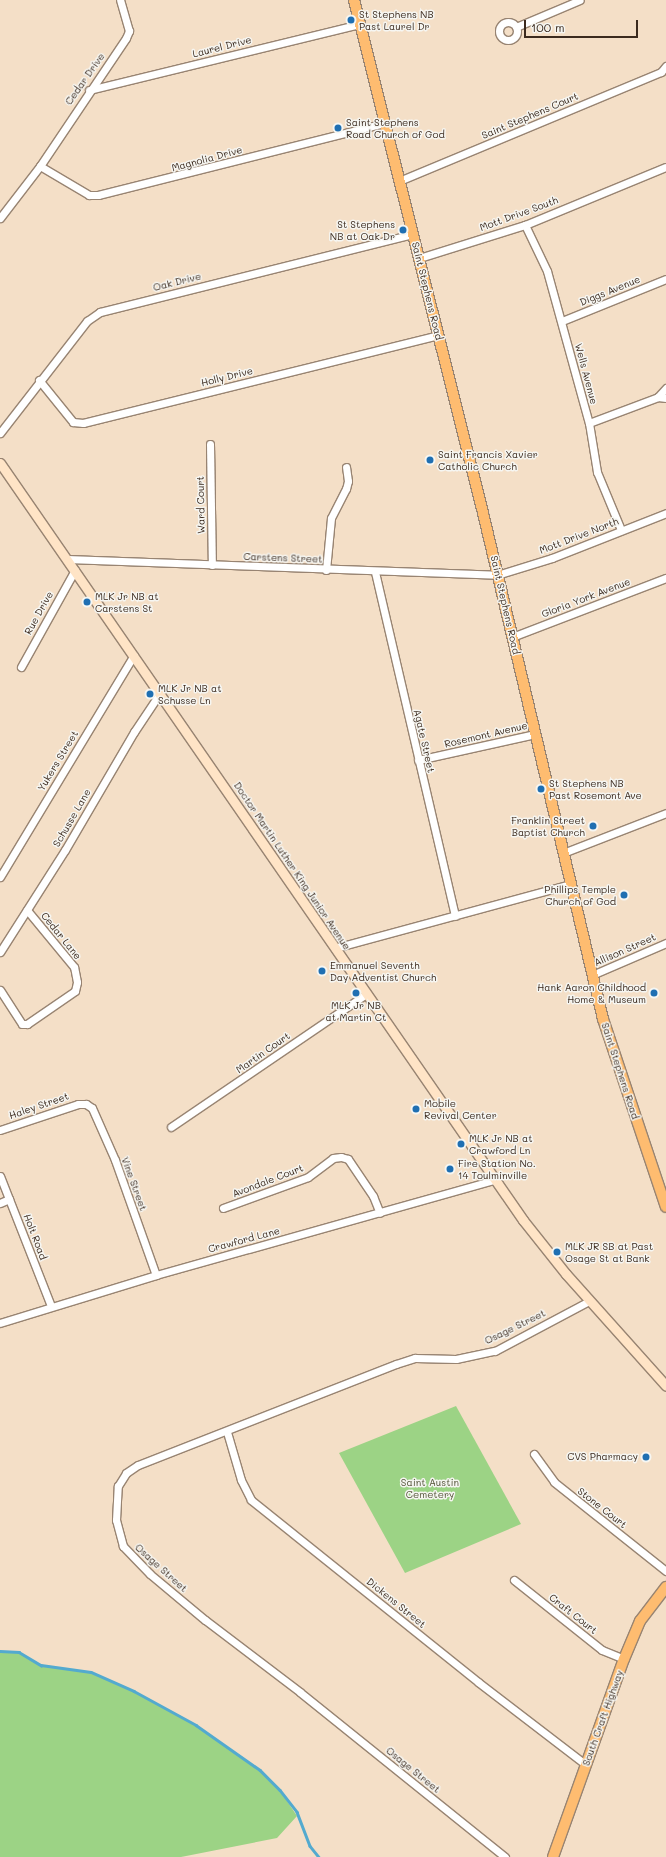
<!DOCTYPE html>
<html>
<head>
<meta charset="utf-8">
<style>
  body { margin:0 }
  #map { position:relative; width:666px; height:1857px; overflow:hidden; background:#f4dfc7; font-family:Mali,sans-serif }
  div>[style] { position:absolute }
  .green>* { inset:0; background:#9cd385 }
  .stream>* { height:2.5px; margin:-1.25px; padding:0 1.25px; transform-origin:1.25px; border-radius:1.25px; background:#53aacf }
  .roads { filter:drop-shadow(1px 0 #988472) drop-shadow(-1px 0 #988472) drop-shadow(0 1px #988472) drop-shadow(0 -1px #988472) }
  .minor>* { height:7px; margin:-3.5px; padding:0 3.5px; transform-origin:3.5px; border-radius:3.5px; background:#fff }
  .minor>.ring { margin:-3.5px; padding:0; box-sizing:content-box; background:none; border:7px solid #fff; border-radius:50% }
  .secondary>* { height:9px; margin:-4.5px; padding:0 4.5px; transform-origin:4.5px; border-radius:4.5px; background:#ffe4c6 }
  .primary>* { height:10px; margin:-5px; padding:0 5px; transform-origin:5px; border-radius:5px; background:#febc70 }
  .dots>* { width:11px; height:11px; translate:-50% -50%; box-sizing:border-box; border:2px solid #f6f6f2; border-radius:50% }
  span { translate:-50% -50%; white-space:nowrap; text-align:center; line-height:1.15; -webkit-text-stroke:3px #f6f6f2; paint-order:stroke }
  .poi-label { font-size:10px; color:#3b2a1e }
  .left { translate:0 -50%; text-align:left }
  .right { translate:-100% -50%; text-align:right }
  .street-label { font-size:10px; color:#3b2a1e }
  .park-label { font-size:10px; color:#535438 }
  .scale { position:absolute; left:524px; top:20px; width:114px; height:18px; box-sizing:border-box; border:2px solid #3b2a1e; border-top:0; padding-left:5px; font-size:12px; line-height:14px; white-space:nowrap; color:#3b2a1e; -webkit-text-stroke:3px #f6f6f2; paint-order:stroke }
</style>
</head>
<body>
<div id="map">
  <div class="green">
    <div style="clip-path:polygon(456px 1406px,521px 1524px,405px 1573px,339px 1453px)"></div>
    <div style="clip-path:polygon(0 1651px,19px 1652px,41px 1665px,91px 1672px,134px 1691px,196px 1725px,260px 1770px,283px 1795px,297px 1816px,277px 1838px,181px 1857px,0 1857px)"></div>
  </div>
  <div class="stream">
    <div style="left:0;top:1651px;width:19px;rotate:3deg"></div>
    <div style="left:19px;top:1652px;width:26px;rotate:31deg"></div>
    <div style="left:41px;top:1665px;width:50px;rotate:8deg"></div>
    <div style="left:91px;top:1672px;width:47px;rotate:23.8deg"></div>
    <div style="left:134px;top:1691px;width:71px;rotate:28.7deg"></div>
    <div style="left:196px;top:1725px;width:78px;rotate:35.1deg"></div>
    <div style="left:260px;top:1770px;width:28px;rotate:45deg"></div>
    <div style="left:280px;top:1790px;width:28px;rotate:52deg"></div>
    <div style="left:297px;top:1812px;width:36px;rotate:69deg"></div>
    <div style="left:310px;top:1846px;width:14px;rotate:51deg"></div>
  </div>
  <div class="roads">
    <div class="minor">
      <div class="ring" style="left:499px;top:22px;width:11px;height:11px"></div>
      <div style="left:516px;top:27px;width:69px;rotate:-22.9deg"></div>
      <div style="left:89px;top:90px;width:279px;rotate:-13.7deg"></div>
      <div style="left:40px;top:166px;width:57px;rotate:30.6deg"></div>
      <div style="left:89px;top:195px;width:9px"></div>
      <div style="left:98px;top:195px;width:296px;rotate:-14.1deg"></div>
      <div style="left:399px;top:181px;width:284px;rotate:-22.6deg"></div>
      <div style="left:661px;top:72px;width:8px;rotate:-50deg"></div>
      <div style="left:0;top:218px;width:66px;rotate:-52.4deg"></div>
      <div style="left:40px;top:166px;width:154px;rotate:-56.1deg"></div>
      <div style="left:126px;top:38px;width:8px;rotate:-67deg"></div>
      <div style="left:129px;top:31px;width:32px;rotate:-106deg"></div>
      <div style="left:525px;top:225px;width:51px;rotate:64.4deg"></div>
      <div style="left:547px;top:271px;width:158px;rotate:74.6deg"></div>
      <div style="left:589px;top:423px;width:50px;rotate:80.7deg"></div>
      <div style="left:597px;top:472px;width:63px;rotate:67.5deg"></div>
      <div style="left:419px;top:258px;width:111px;rotate:-17.3deg"></div>
      <div style="left:525px;top:225px;width:152px;rotate:-22.4deg"></div>
      <div style="left:562px;top:321px;width:112px;rotate:-22deg"></div>
      <div style="left:39px;top:380px;width:54px;rotate:51deg"></div>
      <div style="left:73px;top:422px;width:10px;rotate:6deg"></div>
      <div style="left:83px;top:423px;width:366px;rotate:-13.9deg"></div>
      <div style="left:666px;top:388px;width:12px;rotate:132deg"></div>
      <div style="left:658px;top:397px;width:8px;rotate:7deg"></div>
      <div style="left:589px;top:423px;width:74px;rotate:-20.6deg"></div>
      <div style="left:0;top:433px;width:142px;rotate:-52.2deg"></div>
      <div style="left:87px;top:321px;width:16px;rotate:-35deg"></div>
      <div style="left:100px;top:312px;width:323px;rotate:-14deg"></div>
      <div style="left:210px;top:444px;width:121px;rotate:89.1deg"></div>
      <div style="left:67px;top:559px;width:430px;rotate:2.1deg"></div>
      <div style="left:497px;top:575px;width:58px;rotate:-17.2deg"></div>
      <div style="left:552px;top:558px;width:123px;rotate:-21.5deg"></div>
      <div style="left:326px;top:570px;width:52px;rotate:-84.5deg"></div>
      <div style="left:331px;top:518px;width:33px;rotate:-63deg"></div>
      <div style="left:346px;top:489px;width:8px;rotate:-76deg"></div>
      <div style="left:348px;top:481px;width:14px;rotate:-98deg"></div>
      <div style="left:375px;top:572px;width:353px;rotate:76.9deg"></div>
      <div style="left:512px;top:637px;width:165px;rotate:-21deg"></div>
      <div style="left:21px;top:667px;width:111px;rotate:-60.9deg"></div>
      <div style="left:418px;top:760px;width:120px;rotate:-12.5deg"></div>
      <div style="left:563px;top:853px;width:110px;rotate:-21.2deg"></div>
      <div style="left:0;top:877px;width:259px;rotate:-58.9deg"></div>
      <div style="left:335px;top:948px;width:244px;rotate:-15.2deg"></div>
      <div style="left:0;top:952px;width:121px;rotate:-57.5deg"></div>
      <div style="left:65px;top:850px;width:137px;rotate:-59.7deg"></div>
      <div style="left:134px;top:732px;width:47px;rotate:-56.3deg"></div>
      <div style="left:592px;top:975px;width:81px;rotate:-23.4deg"></div>
      <div style="left:0;top:990px;width:40px;rotate:57.1deg"></div>
      <div style="left:22px;top:1024px;width:5px"></div>
      <div style="left:27px;top:1024px;width:58px;rotate:-34.5deg"></div>
      <div style="left:75px;top:991px;width:9px;rotate:-77deg"></div>
      <div style="left:77px;top:982px;width:15px;rotate:-101deg"></div>
      <div style="left:74px;top:967px;width:74px;rotate:-129.5deg"></div>
      <div style="left:171px;top:1127px;width:236px;rotate:-34.3deg"></div>
      <div style="left:0;top:1130px;width:82px;rotate:-18.4deg"></div>
      <div style="left:78px;top:1104px;width:8px"></div>
      <div style="left:86px;top:1104px;width:7px;rotate:34deg"></div>
      <div style="left:92px;top:1108px;width:57px;rotate:66.1deg"></div>
      <div style="left:115px;top:1160px;width:122px;rotate:70.4deg"></div>
      <div style="left:0;top:1176px;width:140px;rotate:68.6deg"></div>
      <div style="left:0;top:1203px;width:10px;rotate:-24deg"></div>
      <div style="left:223px;top:1208px;width:90px;rotate:-20deg"></div>
      <div style="left:308px;top:1177px;width:31px;rotate:-37deg"></div>
      <div style="left:333px;top:1158px;width:8px;rotate:-7deg"></div>
      <div style="left:341px;top:1157px;width:7px;rotate:16deg"></div>
      <div style="left:348px;top:1159px;width:45px;rotate:56deg"></div>
      <div style="left:373px;top:1196px;width:18px;rotate:68deg"></div>
      <div style="left:0;top:1323px;width:163px;rotate:-17.1deg"></div>
      <div style="left:156px;top:1275px;width:352px;rotate:-15.7deg"></div>
      <div style="left:227px;top:1432px;width:50px;rotate:73.7deg"></div>
      <div style="left:241px;top:1480px;width:22px;rotate:63deg"></div>
      <div style="left:251px;top:1500px;width:291px;rotate:38.7deg"></div>
      <div style="left:478px;top:1682px;width:136px;rotate:37.5deg"></div>
      <div style="left:534px;top:1454px;width:34px;rotate:54deg"></div>
      <div style="left:554px;top:1482px;width:143px;rotate:38.5deg"></div>
      <div style="left:514px;top:1580px;width:112px;rotate:38.5deg"></div>
      <div style="left:602px;top:1650px;width:24px;rotate:22deg"></div>
      <div style="left:505px;top:1857px;width:263px;rotate:-141.2deg"></div>
      <div style="left:300px;top:1692px;width:119px;rotate:-142.8deg"></div>
      <div style="left:205px;top:1620px;width:72px;rotate:-140.1deg"></div>
      <div style="left:150px;top:1574px;width:39px;rotate:-134deg"></div>
      <div style="left:123px;top:1546px;width:27px;rotate:-105deg"></div>
      <div style="left:116px;top:1520px;width:34px;rotate:-87deg"></div>
      <div style="left:118px;top:1486px;width:15px;rotate:-58deg"></div>
      <div style="left:126px;top:1473px;width:14px;rotate:-34deg"></div>
      <div style="left:138px;top:1465px;width:277px;rotate:-21.4deg"></div>
      <div style="left:396px;top:1364px;width:20px;rotate:-18deg"></div>
      <div style="left:415px;top:1358px;width:41px;rotate:1.4deg"></div>
      <div style="left:456px;top:1359px;width:40px;rotate:-12deg"></div>
      <div style="left:495px;top:1351px;width:106px;rotate:-28deg"></div>
    </div>
    <div class="secondary">
      <div style="left:0;top:463px;width:920px;rotate:55.36deg"></div>
      <div style="left:523px;top:1220px;width:69px;rotate:51.5deg"></div>
      <div style="left:566px;top:1274px;width:150px;rotate:48.2deg"></div>
    </div>
    <div class="primary">
      <div style="left:354px;top:0;width:529px;rotate:75.88deg"></div>
      <div style="left:483px;top:513px;width:520px;rotate:76.66deg"></div>
      <div style="left:603px;top:1019px;width:198px;rotate:71.5deg"></div>
      <div style="left:553px;top:1857px;width:210px;rotate:-70.3deg"></div>
      <div style="left:624px;top:1659px;width:41px;rotate:-67.2deg"></div>
      <div style="left:640px;top:1621px;width:43px;rotate:-52.6deg"></div>
    </div>
  </div>
  <div class="dots">
    <div style="left:351px;top:20px;background:#1f6fb2"></div>
    <div style="left:338px;top:128px;background:#1f6fb2"></div>
    <div style="left:403px;top:230px;background:#1f6fb2"></div>
    <div style="left:430px;top:460px;background:#1f6fb2"></div>
    <div style="left:87px;top:602px;background:#1f6fb2"></div>
    <div style="left:150px;top:694px;background:#1f6fb2"></div>
    <div style="left:541px;top:789px;background:#1f6fb2"></div>
    <div style="left:593px;top:826px;background:#1f6fb2"></div>
    <div style="left:624px;top:895px;background:#1f6fb2"></div>
    <div style="left:322px;top:971px;background:#1f6fb2"></div>
    <div style="left:356px;top:993px;background:#1f6fb2"></div>
    <div style="left:654px;top:993px;background:#1f6fb2"></div>
    <div style="left:416px;top:1109px;background:#1f6fb2"></div>
    <div style="left:461px;top:1144px;background:#1f6fb2"></div>
    <div style="left:450px;top:1169px;background:#1f6fb2"></div>
    <div style="left:557px;top:1252px;background:#1f6fb2"></div>
    <div style="left:646px;top:1457px;background:#1f6fb2"></div>
  </div>
  <div class="poi-label">
    <span class="left" style="left:359px;top:20px">St Stephens NB<br>Past Laurel Dr</span>
    <span class="left" style="left:346px;top:128px">Saint Stephens<br>Road Church of God</span>
    <span class="right" style="left:395px;top:230px">St Stephens<br>NB at Oak Dr</span>
    <span class="left" style="left:438px;top:460px">Saint Francis Xavier<br>Catholic Church</span>
    <span class="left" style="left:95px;top:602px">MLK Jr NB at<br>Carstens St</span>
    <span class="left" style="left:158px;top:694px">MLK Jr NB at<br>Schusse Ln</span>
    <span class="left" style="left:549px;top:789px">St Stephens NB<br>Past Rosemont Ave</span>
    <span class="right" style="left:585px;top:826px">Franklin Street<br>Baptist Church</span>
    <span class="right" style="left:616px;top:895px">Phillips Temple<br>Church of God</span>
    <span class="left" style="left:330px;top:971px">Emmanuel Seventh<br>Day Adventist Church</span>
    <span class="right" style="left:646px;top:993px">Hank Aaron Childhood<br>Home &amp; Museum</span>
    <span style="left:356px;top:1011px">MLK Jr NB<br>at Martin Ct</span>
    <span class="left" style="left:424px;top:1109px">Mobile<br>Revival Center</span>
    <span class="left" style="left:469px;top:1144px">MLK Jr NB at<br>Crawford Ln</span>
    <span class="left" style="left:458px;top:1169px">Fire Station No.<br>14 Toulminville</span>
    <span class="left" style="left:565px;top:1252px">MLK JR SB at Past<br>Osage St at Bank</span>
    <span class="right" style="left:638px;top:1457px">CVS Pharmacy</span>
  </div>
  <div class="street-label">
    <span style="left:222px;top:47px;rotate:-14deg">Laurel Drive</span>
    <span style="left:85px;top:79px;rotate:-55deg">Cedar Drive</span>
    <span style="left:530px;top:116px;rotate:-23deg">Saint Stephens Court</span>
    <span style="left:207px;top:159px;rotate:-15deg">Magnolia Drive</span>
    <span style="left:519px;top:214px;rotate:-20deg">Mott Drive South</span>
    <span style="left:177px;top:282px;rotate:-14deg">Oak Drive</span>
    <span style="left:427px;top:291px;rotate:76deg">Saint Stephens Road</span>
    <span style="left:610px;top:291px;rotate:-22deg">Diggs Avenue</span>
    <span style="left:586px;top:374px;rotate:75deg">Wells Avenue</span>
    <span style="left:227px;top:377px;rotate:-14deg">Holly Drive</span>
    <span style="left:201px;top:505px;rotate:-91deg">Ward Court</span>
    <span style="left:579px;top:536px;rotate:-21deg">Mott Drive North</span>
    <span style="left:283px;top:558px;rotate:2deg">Carstens Street</span>
    <span style="left:586px;top:598px;rotate:-21deg">Gloria York Avenue</span>
    <span style="left:505px;top:605px;rotate:77deg">Saint Stephens Road</span>
    <span style="left:39px;top:613px;rotate:-61deg">Rue Drive</span>
    <span style="left:486px;top:735px;rotate:-13deg">Rosemont Avenue</span>
    <span style="left:424px;top:741px;rotate:77deg">Agate Street</span>
    <span style="left:58px;top:761px;rotate:-59deg">Yukers Street</span>
    <span style="left:72px;top:818px;rotate:-60deg">Schusse Lane</span>
    <span style="left:292px;top:866px;rotate:56deg">Doctor Martin Luther King Junior Avenue</span>
    <span style="left:61px;top:936px;rotate:51deg">Cedar Lane</span>
    <span style="left:625px;top:950px;rotate:-24deg">Allison Street</span>
    <span style="left:263px;top:1053px;rotate:-35deg">Martin Court</span>
    <span style="left:620px;top:1071px;rotate:72deg">Saint Stephens Road</span>
    <span style="left:39px;top:1106px;rotate:-19deg">Haley Street</span>
    <span style="left:268px;top:1181px;rotate:-21deg">Avondale Court</span>
    <span style="left:134px;top:1184px;rotate:70deg">Vine Street</span>
    <span style="left:35px;top:1237px;rotate:69deg">Holt Road</span>
    <span style="left:244px;top:1240px;rotate:-15deg">Crawford Lane</span>
    <span style="left:515px;top:1327px;rotate:-26deg">Osage Street</span>
    <span style="left:602px;top:1508px;rotate:38deg">Stone Court</span>
    <span style="left:161px;top:1568px;rotate:42deg">Osage Street</span>
    <span style="left:396px;top:1603px;rotate:39deg">Dickens Street</span>
    <span style="left:573px;top:1614px;rotate:38deg">Craft Court</span>
    <span style="left:603px;top:1718px;rotate:-70deg">South Craft Highway</span>
    <span style="left:413px;top:1770px;rotate:39deg">Osage Street</span>
  </div>
  <div class="park-label">
    <span style="left:430px;top:1488px">Saint Austin<br>Cemetery</span>
  </div>
  <div class="scale">100 m</div>
</div>
</body>
</html>
